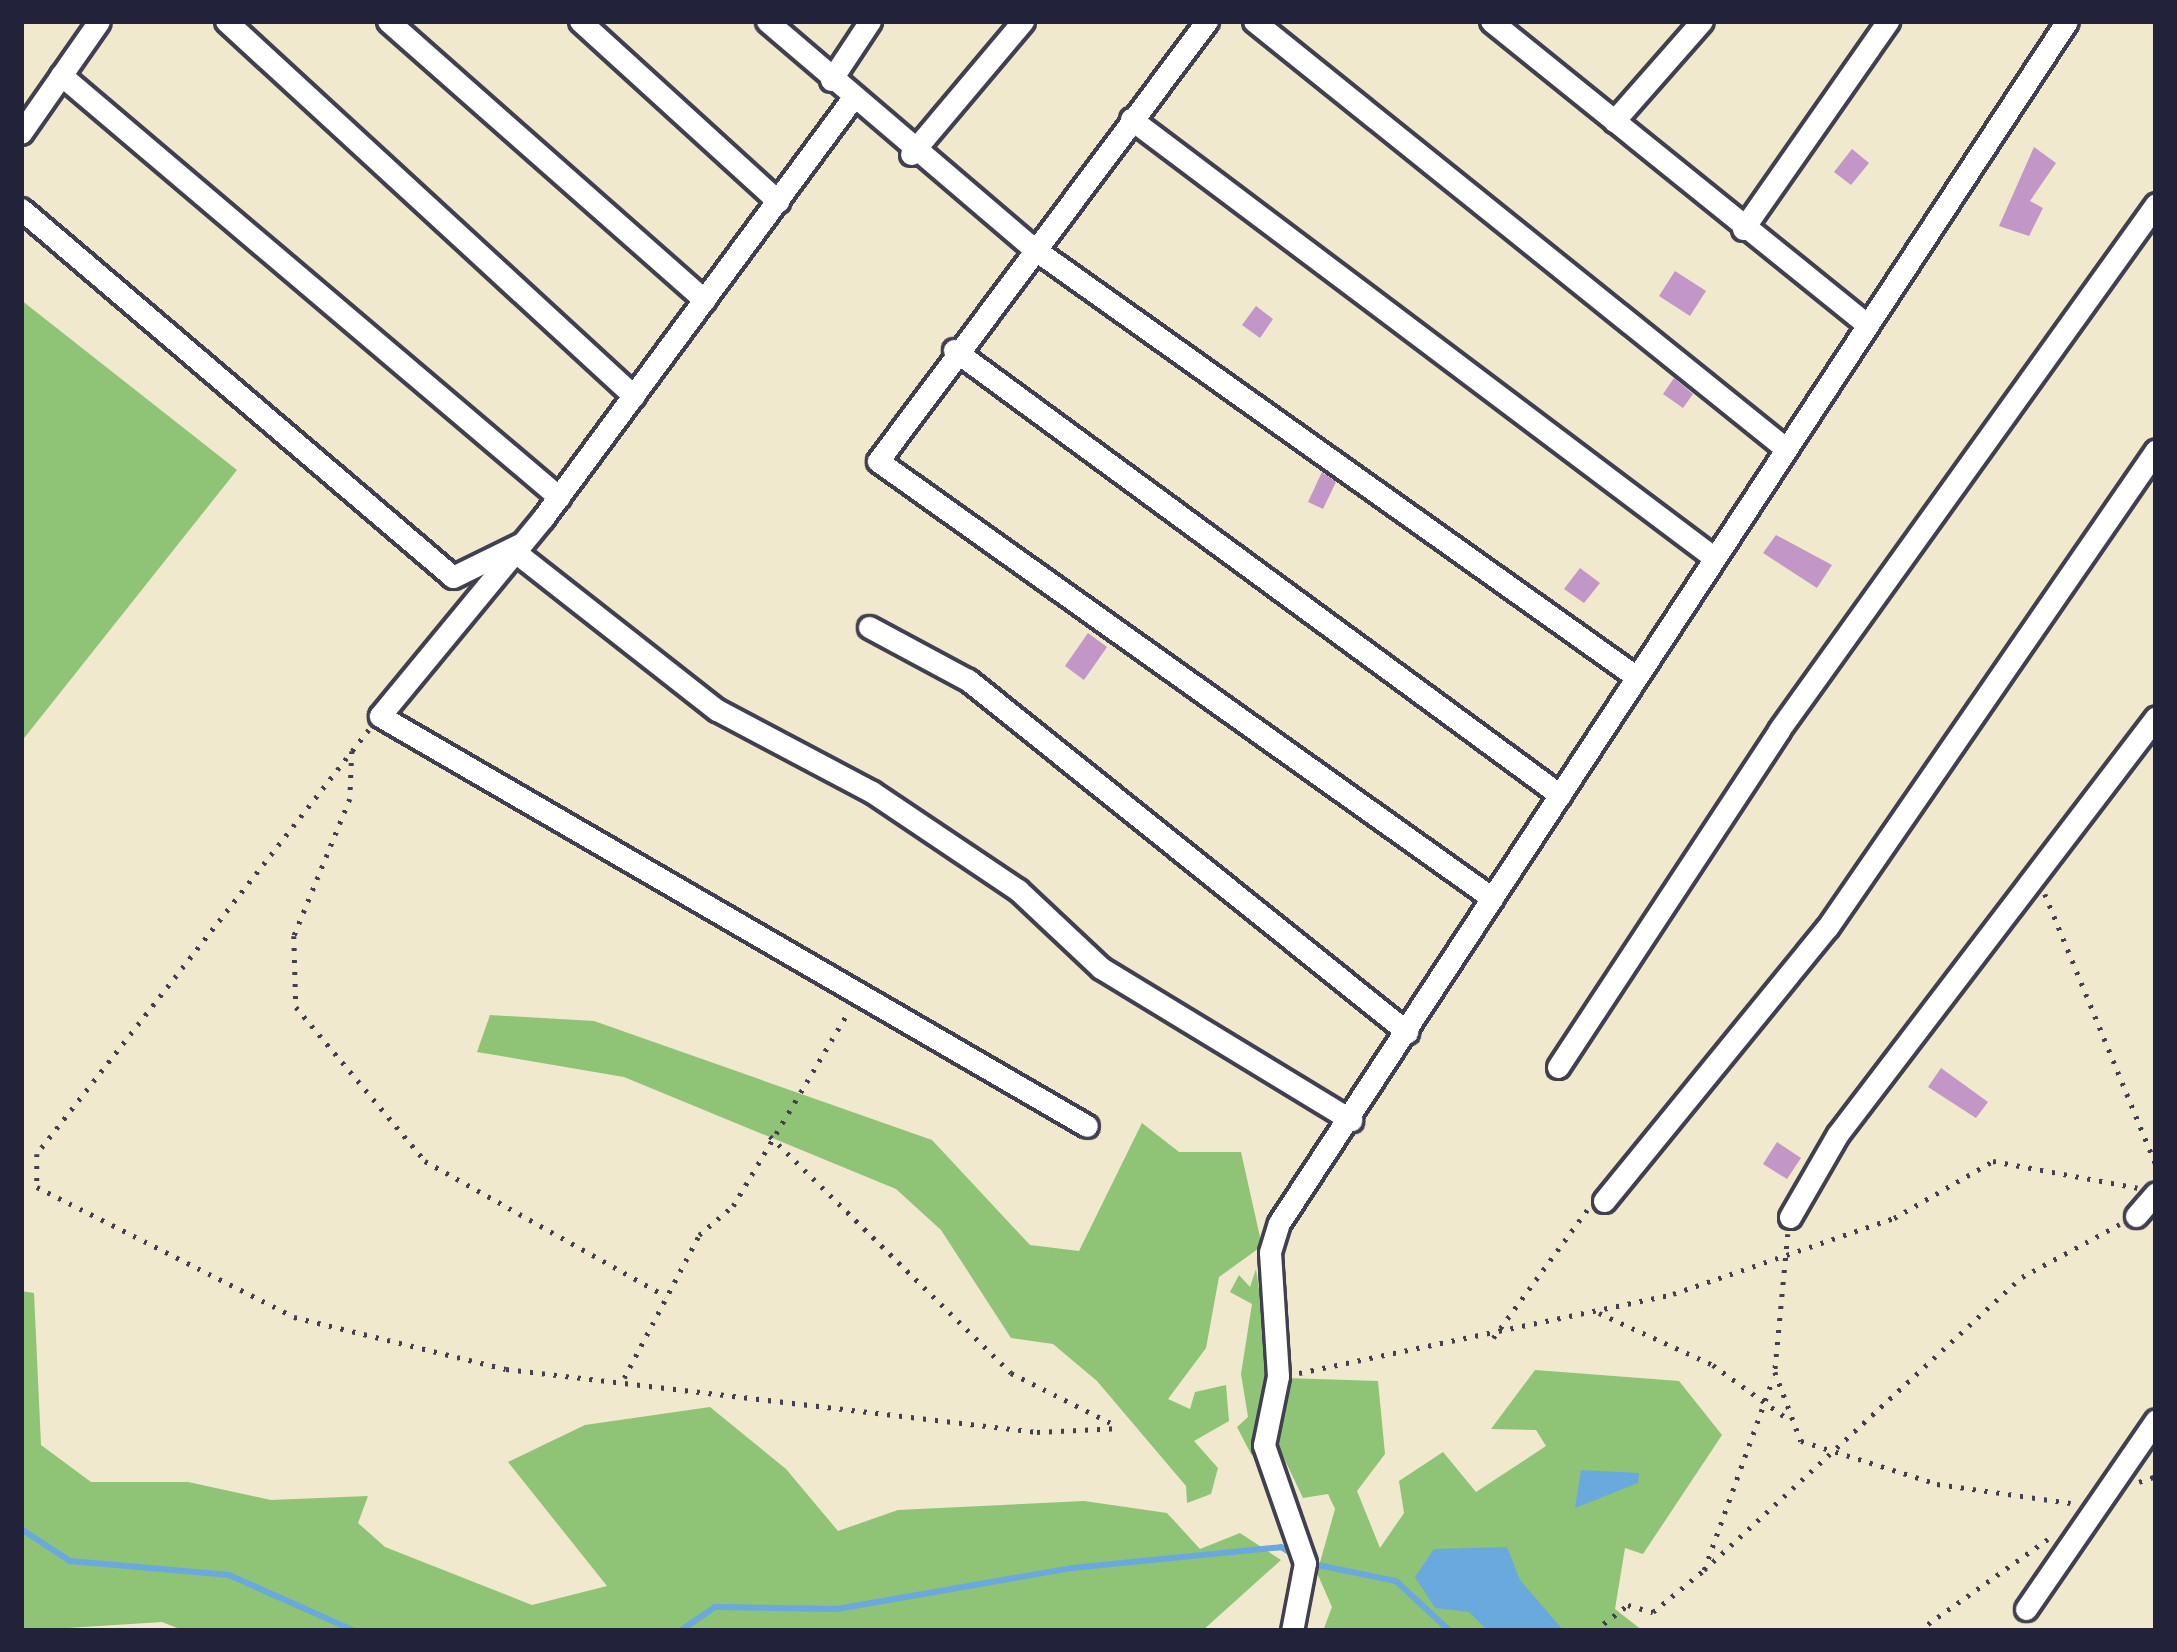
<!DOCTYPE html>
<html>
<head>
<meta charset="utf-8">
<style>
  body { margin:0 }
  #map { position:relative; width:2177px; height:1652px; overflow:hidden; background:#f0e9cd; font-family:"IM FELL Double Pica",serif }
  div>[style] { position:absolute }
  .green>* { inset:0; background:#8fc375 }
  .water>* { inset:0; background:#6aa9dd }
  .stream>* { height:6px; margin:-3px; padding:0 3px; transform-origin:3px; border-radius:3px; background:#6aa9dd }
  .building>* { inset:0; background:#c296c7 }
  .path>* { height:4.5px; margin-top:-2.25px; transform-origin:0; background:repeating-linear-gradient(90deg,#414051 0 3px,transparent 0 12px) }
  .roads { filter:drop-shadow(3px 0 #414051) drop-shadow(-3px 0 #414051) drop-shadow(0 3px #414051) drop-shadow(0 -3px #414051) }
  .minor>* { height:21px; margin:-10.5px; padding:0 10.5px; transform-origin:10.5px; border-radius:10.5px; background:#fff }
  span { translate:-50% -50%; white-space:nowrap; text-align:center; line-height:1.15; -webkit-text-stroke:9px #fcf5e5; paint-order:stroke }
  .frame { position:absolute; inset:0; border:24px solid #22223b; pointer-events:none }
</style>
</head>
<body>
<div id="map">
  <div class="green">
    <div style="clip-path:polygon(21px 300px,237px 470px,21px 742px)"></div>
    <div style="clip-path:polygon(490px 1015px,594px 1021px,932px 1140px,1030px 1245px,1079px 1251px,1142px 1123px,1179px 1152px,1241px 1152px,1262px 1246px,1219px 1277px,1206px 1348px,1168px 1399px,1190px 1409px,1195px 1392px,1226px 1385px,1229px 1421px,1194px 1441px,1218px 1468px,1211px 1494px,1187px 1503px,1186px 1486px,1097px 1381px,1053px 1344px,1011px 1338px,941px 1230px,896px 1189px,624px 1077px,477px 1052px)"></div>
    <div style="clip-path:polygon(1256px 1269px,1272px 1376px,1252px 1456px,1237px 1427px,1248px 1417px,1241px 1374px,1252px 1304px,1230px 1292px,1239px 1275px,1250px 1287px)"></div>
    <div style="clip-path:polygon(21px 1291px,34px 1293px,41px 1445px,91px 1482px,188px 1482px,271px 1500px,368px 1496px,358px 1523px,385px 1547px,532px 1605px,607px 1586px,508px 1462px,585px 1425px,710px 1407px,786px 1469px,838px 1531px,898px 1510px,1084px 1501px,1167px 1513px,1200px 1549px,1240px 1533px,1281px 1560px,1202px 1631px,185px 1631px,162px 1622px,21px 1631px)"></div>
    <div style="clip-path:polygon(1535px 1370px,1679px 1381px,1722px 1435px,1643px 1554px,1625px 1548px,1615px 1609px,1643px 1631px,1323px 1631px,1332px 1607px,1317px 1573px,1335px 1509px,1328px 1494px,1303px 1498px,1270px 1429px,1285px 1378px,1378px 1381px,1385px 1454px,1357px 1491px,1380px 1548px,1404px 1513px,1399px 1481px,1443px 1452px,1476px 1492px,1546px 1446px,1536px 1430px,1491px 1429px)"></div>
  </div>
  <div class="water">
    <div style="clip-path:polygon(1581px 1470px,1639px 1473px,1638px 1483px,1575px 1508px)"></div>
    <div style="clip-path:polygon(1507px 1547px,1520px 1580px,1564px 1631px,1488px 1631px,1469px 1612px,1435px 1608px,1415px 1577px,1434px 1549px)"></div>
  </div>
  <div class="stream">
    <div style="left:21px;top:1529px;width:59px;rotate:33.1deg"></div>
    <div style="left:70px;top:1561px;width:160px;rotate:5deg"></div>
    <div style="left:229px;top:1575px;width:138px;rotate:24deg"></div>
    <div style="left:1308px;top:1563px;width:90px;rotate:11.6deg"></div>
    <div style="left:1396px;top:1581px;width:74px;rotate:42.8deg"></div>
    <div style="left:680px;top:1631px;width:42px;rotate:-34.4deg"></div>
    <div style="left:715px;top:1607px;width:122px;rotate:0.9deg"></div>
    <div style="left:837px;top:1609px;width:239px;rotate:-9.9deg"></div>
    <div style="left:1072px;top:1568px;width:210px;rotate:-5.7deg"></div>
    <div style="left:1281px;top:1547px;width:19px;rotate:32deg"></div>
  </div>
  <div class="building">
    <div style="clip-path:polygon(2034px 147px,2056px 163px,2030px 201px,2043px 208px,2029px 236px,1999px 226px)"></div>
    <div style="clip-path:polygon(1852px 149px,1869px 163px,1851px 185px,1834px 172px)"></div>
    <div style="clip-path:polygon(1675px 271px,1706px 291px,1690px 316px,1659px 296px)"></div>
    <div style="clip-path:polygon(1256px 306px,1273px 319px,1260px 338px,1242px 325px)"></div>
    <div style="clip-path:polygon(1674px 378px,1693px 394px,1683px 408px,1663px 394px)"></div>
    <div style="clip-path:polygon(1322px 472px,1336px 482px,1323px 509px,1308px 502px)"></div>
    <div style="clip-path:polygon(1776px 535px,1832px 565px,1817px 588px,1763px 553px)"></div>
    <div style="clip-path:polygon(1580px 568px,1600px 583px,1584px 603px,1564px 589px)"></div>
    <div style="clip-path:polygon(1088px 633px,1107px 647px,1084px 680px,1065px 666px)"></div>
    <div style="clip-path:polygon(1941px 1068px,1988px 1102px,1976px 1118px,1928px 1087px)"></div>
    <div style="clip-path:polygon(1777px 1142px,1801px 1158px,1787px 1179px,1763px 1164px)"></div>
  </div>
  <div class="path">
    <div style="left:369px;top:730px;width:539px;rotate:128.06deg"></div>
    <div style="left:37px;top:1154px;width:33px;rotate:90deg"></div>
    <div style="left:37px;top:1187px;width:288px;rotate:26.8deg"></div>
    <div style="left:294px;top:1317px;width:218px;rotate:13.8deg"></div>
    <div style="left:506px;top:1369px;width:535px;rotate:6.77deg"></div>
    <div style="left:1037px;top:1432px;width:84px;rotate:-2.7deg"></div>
    <div style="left:352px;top:751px;width:48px;rotate:92.4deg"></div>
    <div style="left:350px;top:799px;width:148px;rotate:112.2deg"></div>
    <div style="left:294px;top:936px;width:71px;rotate:88.4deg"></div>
    <div style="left:296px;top:1007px;width:201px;rotate:50deg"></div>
    <div style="left:425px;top:1161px;width:276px;rotate:29.3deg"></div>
    <div style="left:2045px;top:894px;width:293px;rotate:67.7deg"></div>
    <div style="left:770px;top:1136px;width:338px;rotate:44.5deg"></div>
    <div style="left:1011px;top:1373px;width:119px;rotate:26.6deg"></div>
    <div style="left:1788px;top:1234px;width:139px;rotate:95.4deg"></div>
    <div style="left:1775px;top:1372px;width:74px;rotate:69.4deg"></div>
    <div style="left:1801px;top:1441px;width:143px;rotate:17.5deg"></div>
    <div style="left:1937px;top:1484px;width:135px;rotate:8.1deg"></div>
    <div style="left:1599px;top:1313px;width:125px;rotate:24.5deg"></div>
    <div style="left:1713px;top:1365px;width:89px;rotate:35.8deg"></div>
    <div style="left:1493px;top:1338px;width:159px;rotate:-53.7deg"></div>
    <div style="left:1299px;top:1373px;width:382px;rotate:-11.9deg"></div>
    <div style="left:1673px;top:1294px;width:234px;rotate:-19deg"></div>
    <div style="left:1894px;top:1218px;width:114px;rotate:-29.9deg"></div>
    <div style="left:1993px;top:1161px;width:147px;rotate:10.5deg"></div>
    <div style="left:624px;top:1378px;width:161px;rotate:-62.3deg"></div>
    <div style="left:699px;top:1235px;width:45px;rotate:-40.5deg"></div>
    <div style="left:733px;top:1206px;width:226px;rotate:-59.3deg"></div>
    <div style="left:2139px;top:1482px;width:18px;rotate:-19deg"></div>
    <div style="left:1704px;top:1570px;width:432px;rotate:-42.7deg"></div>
    <div style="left:2022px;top:1277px;width:111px;rotate:-28.4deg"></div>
    <div style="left:1594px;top:1631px;width:43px;rotate:-37.4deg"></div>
    <div style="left:1628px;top:1605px;width:26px;rotate:16deg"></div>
    <div style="left:1653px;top:1612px;width:66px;rotate:-39.5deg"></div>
    <div style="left:1704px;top:1570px;width:204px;rotate:-70.2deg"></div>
    <div style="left:1918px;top:1631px;width:159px;rotate:-35.3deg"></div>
  </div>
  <div class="roads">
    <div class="minor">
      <div style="left:226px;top:21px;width:554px;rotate:42.59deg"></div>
      <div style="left:388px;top:21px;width:422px;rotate:41.4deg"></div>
      <div style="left:580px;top:21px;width:268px;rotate:42.3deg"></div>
      <div style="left:767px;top:21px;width:346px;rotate:40.5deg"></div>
      <div style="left:1030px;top:246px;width:742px;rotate:35.4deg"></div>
      <div style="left:1207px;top:21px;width:549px;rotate:126.79deg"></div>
      <div style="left:878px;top:461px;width:754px;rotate:35.44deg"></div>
      <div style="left:1254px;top:21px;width:681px;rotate:38.8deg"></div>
      <div style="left:1491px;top:21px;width:481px;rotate:38.9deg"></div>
      <div style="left:61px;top:75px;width:653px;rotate:40.28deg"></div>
      <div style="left:831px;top:80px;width:71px;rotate:-56.5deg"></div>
      <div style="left:852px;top:99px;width:521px;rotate:126.41deg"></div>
      <div style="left:543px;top:518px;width:256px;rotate:129.5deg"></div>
      <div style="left:380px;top:716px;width:817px;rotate:30.11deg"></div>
      <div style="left:1131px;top:119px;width:728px;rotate:36.96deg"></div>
      <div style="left:1614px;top:121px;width:133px;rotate:-48.7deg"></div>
      <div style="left:21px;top:133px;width:136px;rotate:-55.1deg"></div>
      <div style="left:911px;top:154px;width:174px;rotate:-49.9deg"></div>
      <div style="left:21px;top:209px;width:567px;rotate:40.43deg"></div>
      <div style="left:453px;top:577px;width:75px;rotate:-26.2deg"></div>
      <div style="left:1743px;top:229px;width:254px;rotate:-55.1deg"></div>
      <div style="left:954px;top:350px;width:752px;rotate:36.29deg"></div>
      <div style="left:514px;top:551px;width:258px;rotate:38.1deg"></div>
      <div style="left:717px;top:710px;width:175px;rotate:27.9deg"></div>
      <div style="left:872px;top:792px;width:176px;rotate:33.9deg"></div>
      <div style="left:1018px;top:890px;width:114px;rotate:43.2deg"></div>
      <div style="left:1101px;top:968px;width:293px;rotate:31.3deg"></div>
      <div style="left:869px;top:627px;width:112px;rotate:28.2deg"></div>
      <div style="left:968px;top:680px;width:563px;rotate:38.72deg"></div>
      <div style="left:1558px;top:1067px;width:403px;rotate:-56.7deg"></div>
      <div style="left:1779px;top:730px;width:647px;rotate:-54.37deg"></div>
      <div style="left:1604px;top:1201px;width:353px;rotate:-50.8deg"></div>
      <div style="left:1827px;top:928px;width:580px;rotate:-55.46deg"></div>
      <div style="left:2136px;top:1216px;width:30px;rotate:-49deg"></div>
      <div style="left:1790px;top:1217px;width:96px;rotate:-60deg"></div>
      <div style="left:1838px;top:1134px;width:524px;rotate:-52.67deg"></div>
      <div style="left:2026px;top:1609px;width:229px;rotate:-55.5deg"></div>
      <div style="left:1292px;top:1631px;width:69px;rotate:-79.2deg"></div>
      <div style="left:1305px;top:1563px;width:125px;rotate:-109.2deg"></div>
      <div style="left:1264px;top:1445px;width:70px;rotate:-78.5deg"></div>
      <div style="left:1278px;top:1376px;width:124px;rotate:-93.7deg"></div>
      <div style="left:1270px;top:1252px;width:30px;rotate:-73deg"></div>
      <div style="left:1279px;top:1223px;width:1437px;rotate:-56.75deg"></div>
    </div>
  </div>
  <div class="frame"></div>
</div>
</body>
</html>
